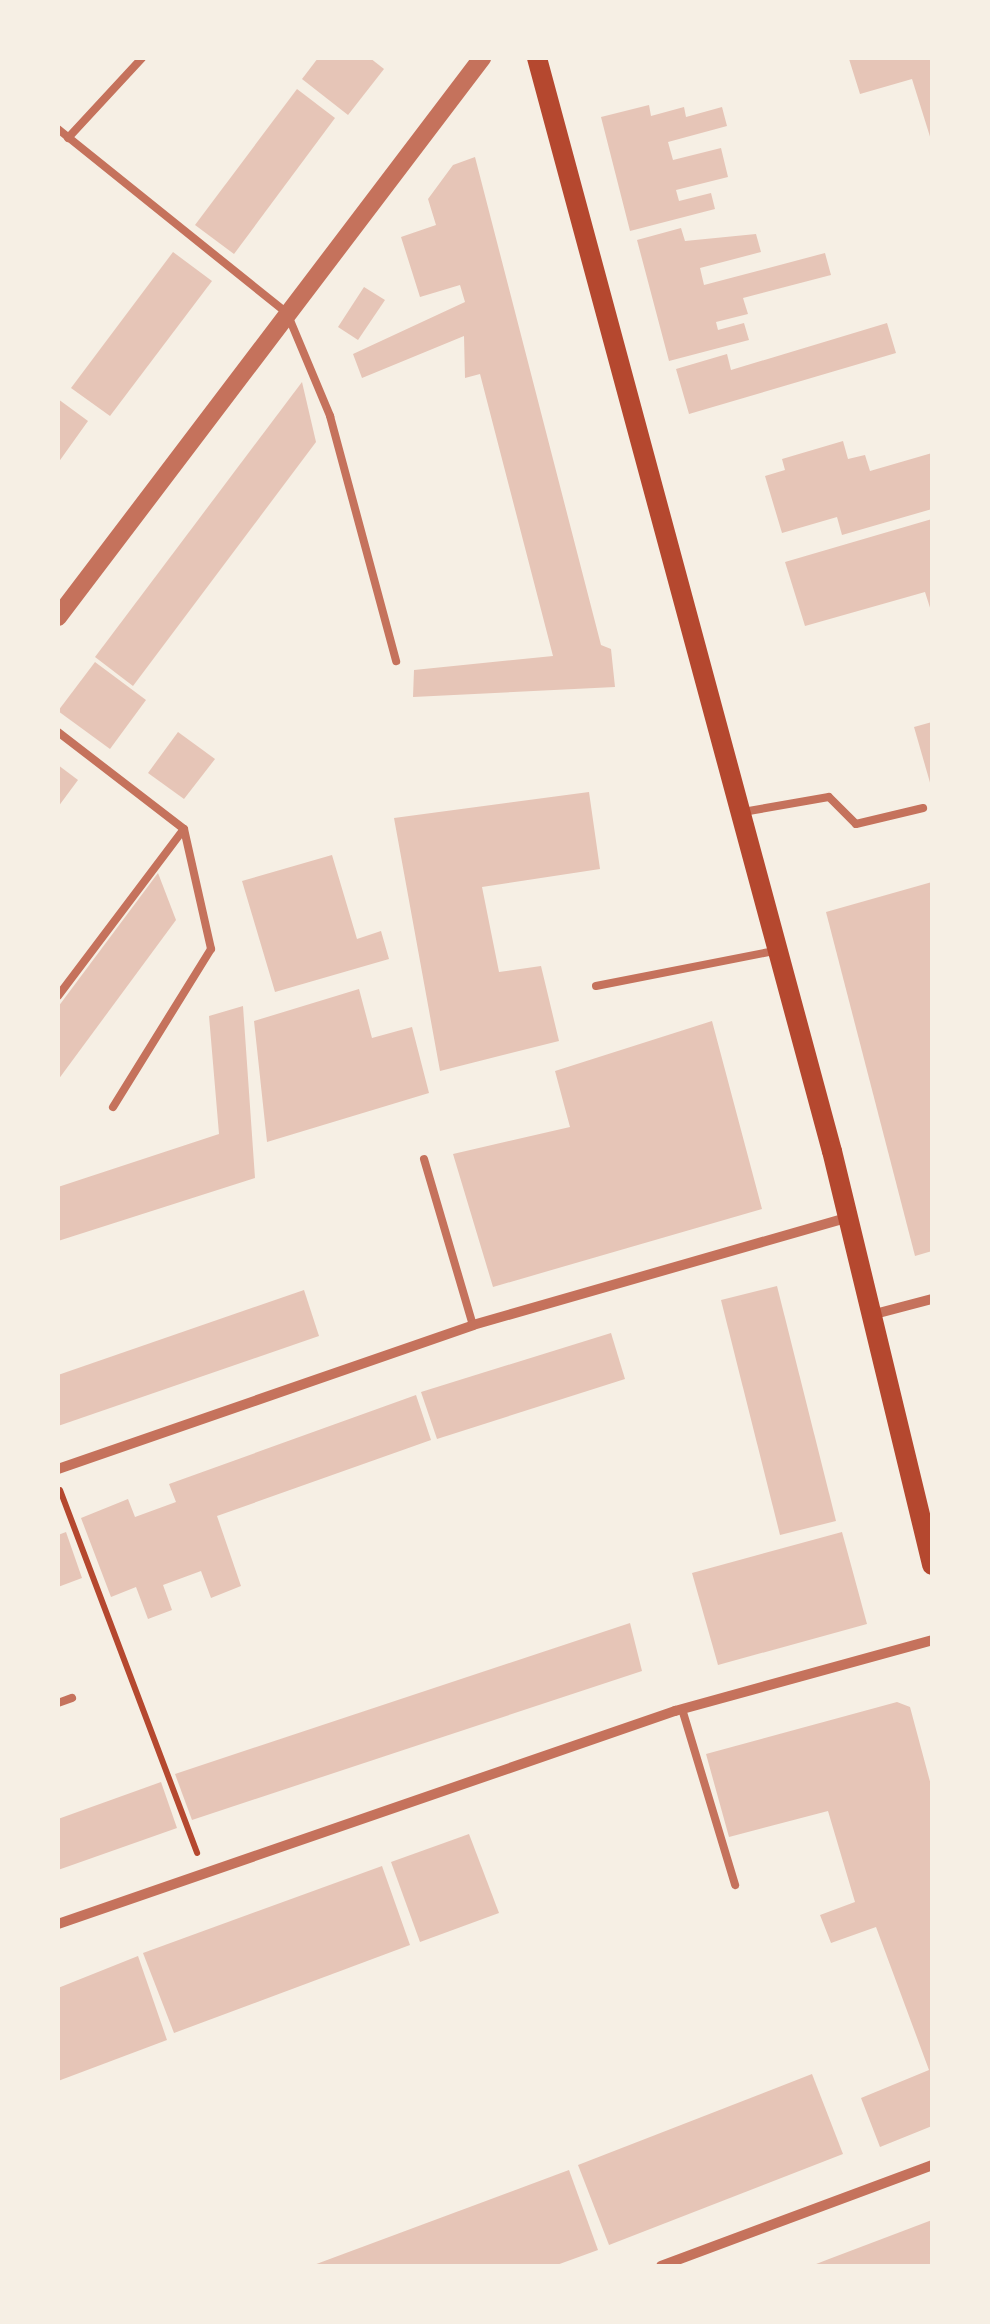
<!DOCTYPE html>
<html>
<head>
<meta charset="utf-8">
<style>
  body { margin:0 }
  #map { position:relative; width:990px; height:2324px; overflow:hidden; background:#f6efe4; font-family:"Alegreya Sans",sans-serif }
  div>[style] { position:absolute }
  .building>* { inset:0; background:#e6c5b7 }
  .path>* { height:6px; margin:-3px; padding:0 3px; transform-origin:3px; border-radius:3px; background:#b5482f }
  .service>* { height:8px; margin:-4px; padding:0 4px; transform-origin:4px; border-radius:4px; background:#c5725c }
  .minor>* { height:10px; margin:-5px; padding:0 5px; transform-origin:5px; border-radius:5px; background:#c5725c }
  .tertiary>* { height:18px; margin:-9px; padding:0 9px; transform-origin:9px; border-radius:9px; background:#c5725c }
  .secondary>* { height:20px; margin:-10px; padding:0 10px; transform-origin:10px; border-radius:10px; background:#b5482f }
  span { translate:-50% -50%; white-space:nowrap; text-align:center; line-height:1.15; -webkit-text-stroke:10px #f6efe4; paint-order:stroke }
  .frame { position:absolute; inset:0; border:60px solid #f6efe4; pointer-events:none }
</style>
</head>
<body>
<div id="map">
  <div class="building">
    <div style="clip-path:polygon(318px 58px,370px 58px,384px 69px,348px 115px,302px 79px)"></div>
    <div style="clip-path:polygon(932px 58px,932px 143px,912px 79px,860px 94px,849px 59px)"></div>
    <div style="clip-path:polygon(297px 89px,335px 118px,234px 254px,195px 225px)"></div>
    <div style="clip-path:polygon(649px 105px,651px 116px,684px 107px,686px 117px,722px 107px,727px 126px,668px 142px,673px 160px,721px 148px,728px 177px,676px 190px,679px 201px,711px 193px,715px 209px,630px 231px,601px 117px)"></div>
    <div style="clip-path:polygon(475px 157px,601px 645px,611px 649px,615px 687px,413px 697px,414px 670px,553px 656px,480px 374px,465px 378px,464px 336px,362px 378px,353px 354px,465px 302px,460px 285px,420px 297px,401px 237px,436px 225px,428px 199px,453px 165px)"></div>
    <div style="clip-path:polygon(681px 228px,685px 241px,756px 234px,761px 252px,700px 268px,704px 285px,825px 253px,831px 275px,743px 298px,748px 314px,716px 322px,718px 330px,744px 323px,749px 340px,669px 361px,637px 240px)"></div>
    <div style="clip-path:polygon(173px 252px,212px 281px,110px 416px,71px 388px)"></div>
    <div style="clip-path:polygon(364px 287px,385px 300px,358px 340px,338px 327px)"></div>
    <div style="clip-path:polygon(887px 323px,896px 353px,689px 414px,676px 369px,727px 354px,731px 370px)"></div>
    <div style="clip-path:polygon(302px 382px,316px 442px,133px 686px,95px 657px)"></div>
    <div style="clip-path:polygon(58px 399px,88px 421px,58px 463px)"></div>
    <div style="clip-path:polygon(843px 441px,848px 459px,865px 455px,870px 471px,932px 453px,932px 509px,842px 535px,837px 517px,782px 533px,765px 476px,785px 470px,782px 459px)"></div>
    <div style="clip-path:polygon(932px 519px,932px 614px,925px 592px,805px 626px,785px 562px)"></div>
    <div style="clip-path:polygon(95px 662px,146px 700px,110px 749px,58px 711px)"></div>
    <div style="clip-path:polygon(932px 722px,932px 786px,931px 786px,914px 727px)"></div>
    <div style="clip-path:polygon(178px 732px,215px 759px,184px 799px,148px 773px)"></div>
    <div style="clip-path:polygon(58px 765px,78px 780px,58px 807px)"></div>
    <div style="clip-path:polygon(589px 792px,600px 869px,482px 887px,499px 972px,541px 966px,559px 1041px,440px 1071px,394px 818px)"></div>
    <div style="clip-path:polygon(332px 855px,357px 939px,381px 931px,389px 959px,275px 992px,242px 881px)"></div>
    <div style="clip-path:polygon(158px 873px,176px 920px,58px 1080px,58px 1007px)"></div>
    <div style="clip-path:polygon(932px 882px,932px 1251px,915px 1256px,826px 912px)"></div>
    <div style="clip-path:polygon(359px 989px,372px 1038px,412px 1027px,429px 1093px,267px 1142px,254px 1021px)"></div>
    <div style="clip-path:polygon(243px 1006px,255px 1178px,58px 1241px,58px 1187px,219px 1134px,209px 1016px)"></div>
    <div style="clip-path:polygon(712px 1021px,762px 1209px,493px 1287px,453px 1154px,570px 1127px,555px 1071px)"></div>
    <div style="clip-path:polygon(777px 1286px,836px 1521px,780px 1535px,721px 1300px)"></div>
    <div style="clip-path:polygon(304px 1290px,319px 1336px,58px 1426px,58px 1375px)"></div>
    <div style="clip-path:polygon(611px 1333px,625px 1379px,437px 1439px,421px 1392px)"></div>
    <div style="clip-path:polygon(416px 1395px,431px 1440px,217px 1516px,241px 1586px,211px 1598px,201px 1571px,163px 1585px,172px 1610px,148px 1619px,136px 1587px,111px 1597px,81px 1518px,128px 1499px,135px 1517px,176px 1502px,169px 1484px)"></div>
    <div style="clip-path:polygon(66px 1532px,82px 1578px,58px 1587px,58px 1535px)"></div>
    <div style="clip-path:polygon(842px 1532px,867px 1624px,718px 1665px,692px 1573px)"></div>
    <div style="clip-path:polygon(630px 1623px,642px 1671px,192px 1820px,175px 1774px)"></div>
    <div style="clip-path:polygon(897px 1702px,910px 1707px,932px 1789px,932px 2126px,880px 2147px,861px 2098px,929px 2070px,876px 1927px,831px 1943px,820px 1915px,855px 1902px,828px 1811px,729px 1837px,706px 1754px)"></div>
    <div style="clip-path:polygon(161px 1782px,177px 1828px,58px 1870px,58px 1819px)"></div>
    <div style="clip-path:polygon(469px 1834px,499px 1913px,420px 1942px,391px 1862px)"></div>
    <div style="clip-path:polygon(382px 1866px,410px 1945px,174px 2033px,143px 1953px)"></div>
    <div style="clip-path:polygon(138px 1956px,167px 2040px,58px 2081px,58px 1988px)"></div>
    <div style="clip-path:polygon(812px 2074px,843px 2154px,609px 2245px,578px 2165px)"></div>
    <div style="clip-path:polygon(569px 2170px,598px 2250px,554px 2266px,311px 2266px)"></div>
    <div style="clip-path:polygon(932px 2220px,932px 2266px,811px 2266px,829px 2259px)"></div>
  </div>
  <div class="path">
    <div style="left:60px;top:1490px;width:388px;rotate:69.3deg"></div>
  </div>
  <div class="service">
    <div style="left:58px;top:129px;width:294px;rotate:38.8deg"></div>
    <div style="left:287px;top:313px;width:112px;rotate:67.3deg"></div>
    <div style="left:330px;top:416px;width:254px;rotate:74.9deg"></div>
    <div style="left:68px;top:138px;width:109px;rotate:-47.2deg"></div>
    <div style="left:58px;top:732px;width:159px;rotate:37.6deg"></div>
    <div style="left:184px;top:829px;width:123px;rotate:77.3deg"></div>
    <div style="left:211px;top:949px;width:186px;rotate:121.8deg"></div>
    <div style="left:743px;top:812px;width:87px;rotate:-9.9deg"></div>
    <div style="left:829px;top:797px;width:38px;rotate:45deg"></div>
    <div style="left:856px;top:824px;width:69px;rotate:-13.4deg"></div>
    <div style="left:596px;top:986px;width:181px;rotate:-11.1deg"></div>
    <div style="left:58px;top:996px;width:209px;rotate:-53deg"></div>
    <div style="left:424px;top:1159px;width:173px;rotate:73.6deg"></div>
    <div style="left:58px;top:1703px;width:15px;rotate:-20deg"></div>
    <div style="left:682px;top:1709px;width:184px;rotate:73.2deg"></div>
  </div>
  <div class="minor">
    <div style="left:871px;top:1315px;width:63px;rotate:-14.7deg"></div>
    <div style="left:58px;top:1469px;width:439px;rotate:-19.1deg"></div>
    <div style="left:473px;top:1325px;width:389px;rotate:-16deg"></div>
    <div style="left:58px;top:1924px;width:653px;rotate:-19.05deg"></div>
    <div style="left:675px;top:1711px;width:267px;rotate:-15.4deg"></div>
    <div style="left:661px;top:2266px;width:289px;rotate:-20.4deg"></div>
  </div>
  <div class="tertiary">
    <div style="left:58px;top:617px;width:702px;rotate:-52.82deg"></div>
  </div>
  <div class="secondary">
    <div style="left:537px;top:58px;width:1132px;rotate:74.9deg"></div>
    <div style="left:832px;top:1151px;width:426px;rotate:76.4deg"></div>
  </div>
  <div class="frame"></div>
</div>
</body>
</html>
